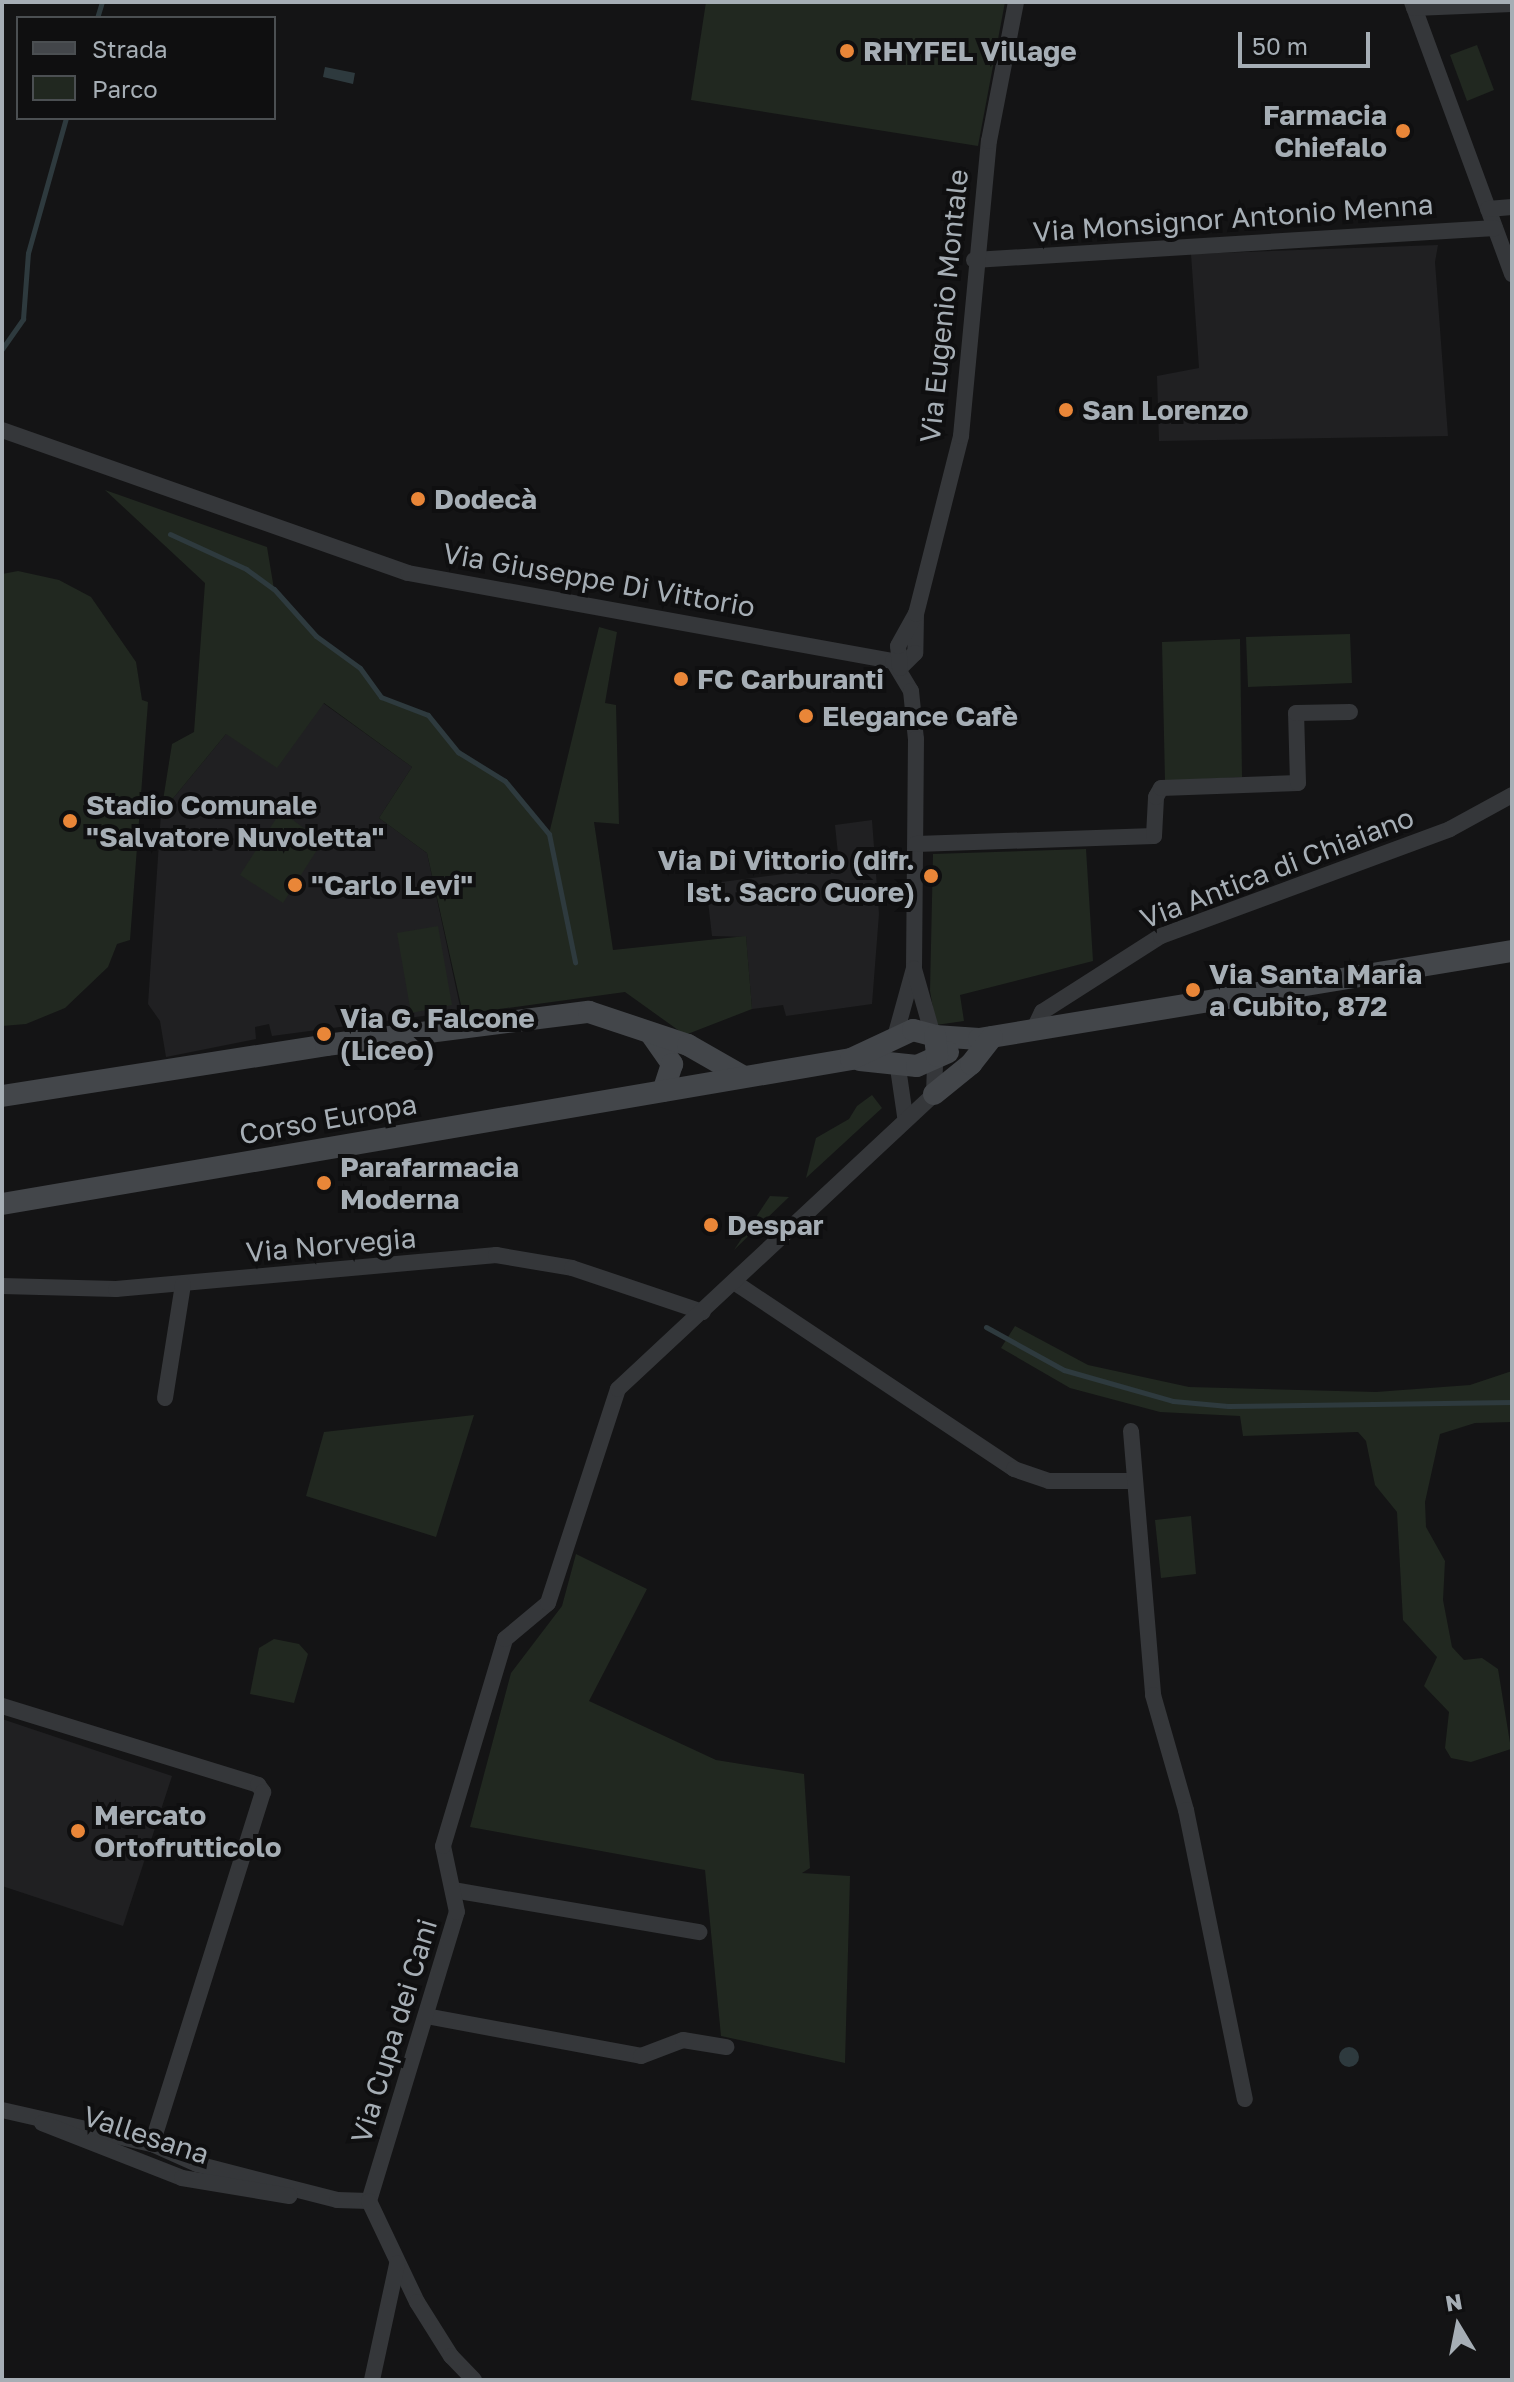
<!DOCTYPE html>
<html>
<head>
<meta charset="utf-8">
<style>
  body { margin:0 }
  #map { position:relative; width:1514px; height:2382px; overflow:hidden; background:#141415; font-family:"Golos Text",sans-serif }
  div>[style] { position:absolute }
  .built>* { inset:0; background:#202022 }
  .green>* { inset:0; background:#212820 }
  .water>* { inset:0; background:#2e3a3e }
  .round { border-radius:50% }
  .stream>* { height:5px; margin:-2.5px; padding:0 2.5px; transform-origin:2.5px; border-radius:2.5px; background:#2e3a3e }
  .minor>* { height:16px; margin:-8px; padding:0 8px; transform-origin:8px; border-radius:8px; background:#35373a }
  .secondary>* { height:22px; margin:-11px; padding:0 11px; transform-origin:11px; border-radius:11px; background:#43464a }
  .dots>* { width:22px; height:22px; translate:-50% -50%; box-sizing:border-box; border:4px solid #0f0f10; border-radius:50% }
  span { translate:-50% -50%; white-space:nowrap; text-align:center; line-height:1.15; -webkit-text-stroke:8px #0f0f10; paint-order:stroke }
  .poi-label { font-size:28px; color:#a6aeb5; font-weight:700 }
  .left { translate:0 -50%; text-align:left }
  .right { translate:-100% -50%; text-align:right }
  .street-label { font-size:28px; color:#a6aeb5 }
  .frame { position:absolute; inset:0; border:4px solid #a6aeb5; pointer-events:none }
  .legend { position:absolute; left:16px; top:16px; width:260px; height:104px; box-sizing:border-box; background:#0f0f10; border:2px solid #4b4f52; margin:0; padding:10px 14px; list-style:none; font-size:24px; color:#a6aeb5 }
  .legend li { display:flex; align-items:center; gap:16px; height:40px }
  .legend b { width:40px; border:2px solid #4b4f52 }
  .north { position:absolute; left:1418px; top:2286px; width:80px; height:80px; -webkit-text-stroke:6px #0f0f10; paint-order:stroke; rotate:350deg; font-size:22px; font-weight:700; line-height:32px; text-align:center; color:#a6aeb5 }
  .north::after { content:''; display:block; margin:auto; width:28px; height:36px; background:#a6aeb5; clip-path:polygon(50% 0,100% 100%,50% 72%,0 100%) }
  .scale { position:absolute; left:1238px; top:32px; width:132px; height:36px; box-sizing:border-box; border:4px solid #a6aeb5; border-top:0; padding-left:10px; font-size:24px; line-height:28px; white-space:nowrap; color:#a6aeb5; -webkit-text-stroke:6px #0f0f10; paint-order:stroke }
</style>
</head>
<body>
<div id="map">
  <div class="built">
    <div style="clip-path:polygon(1438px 245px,1435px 262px,1448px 436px,1159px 441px,1157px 376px,1199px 368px,1191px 254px)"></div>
    <div style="clip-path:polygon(323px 703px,412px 767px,379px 818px,427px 853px,461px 1011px,272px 1036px,269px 1024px,255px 1027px,256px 1039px,166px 1057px,160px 1021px,148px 1004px,161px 813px,226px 734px)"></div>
    <div style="clip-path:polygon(872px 820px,879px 914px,872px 1004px,786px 1016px,783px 1005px,752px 1009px,746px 937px,712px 936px,706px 884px,784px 874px,795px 861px,838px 854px,835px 825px)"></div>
    <div style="clip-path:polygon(2px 1719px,172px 1776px,123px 1926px,2px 1886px)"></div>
  </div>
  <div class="green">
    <div style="clip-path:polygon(706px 2px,1005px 2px,978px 146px,691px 100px)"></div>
    <div style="clip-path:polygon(1477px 45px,1494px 90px,1467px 101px,1450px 55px)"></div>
    <div style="clip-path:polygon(105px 490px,267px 547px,274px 589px,316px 636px,360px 668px,381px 697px,426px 712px,458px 752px,505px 781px,549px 834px,599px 627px,617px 632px,605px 703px,616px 705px,619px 824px,594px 822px,613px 950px,746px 936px,752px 1009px,685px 1035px,625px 992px,463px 1014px,427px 853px,379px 818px,412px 767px,324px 703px,277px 768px,226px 734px,161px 813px,172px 744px,194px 732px,205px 583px)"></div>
    <div style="clip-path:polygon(18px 571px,59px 580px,91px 597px,136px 662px,142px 700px,148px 702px,130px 940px,117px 944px,108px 967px,65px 1008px,26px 1024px,2px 1026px,2px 574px)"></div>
    <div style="clip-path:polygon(1350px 634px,1352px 683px,1248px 687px,1246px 637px)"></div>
    <div style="clip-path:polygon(1240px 639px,1242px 777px,1165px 781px,1162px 642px)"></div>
    <div style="clip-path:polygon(281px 811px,322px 842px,283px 903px,240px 875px)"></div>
    <div style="clip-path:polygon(1086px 849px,1093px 961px,960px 995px,964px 1021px,936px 1025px,930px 991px,933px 854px)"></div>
    <div style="clip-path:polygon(438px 926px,452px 1005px,411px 1013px,397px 933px)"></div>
    <div style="clip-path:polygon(872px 1095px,882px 1108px,806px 1178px,816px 1138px,849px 1119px,857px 1106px)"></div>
    <div style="clip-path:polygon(770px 1196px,789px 1197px,734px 1250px)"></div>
    <div style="clip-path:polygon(1015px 1326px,1088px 1365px,1189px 1387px,1376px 1392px,1470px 1385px,1512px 1371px,1512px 1422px,1475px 1423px,1440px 1434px,1425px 1502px,1426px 1527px,1445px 1561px,1443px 1600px,1452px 1647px,1464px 1660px,1482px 1658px,1498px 1669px,1511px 1749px,1471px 1762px,1451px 1758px,1445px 1748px,1449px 1712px,1424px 1686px,1437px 1657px,1403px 1620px,1397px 1512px,1375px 1485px,1366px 1441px,1358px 1432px,1243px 1436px,1240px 1416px,1160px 1412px,1070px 1388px,1001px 1348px)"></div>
    <div style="clip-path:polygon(474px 1415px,436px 1537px,306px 1496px,324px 1432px)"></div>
    <div style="clip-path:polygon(1191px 1516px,1196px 1574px,1161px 1578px,1155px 1520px)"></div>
    <div style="clip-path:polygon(576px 1554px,647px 1589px,589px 1701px,716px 1760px,804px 1774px,810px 1868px,802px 1873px,850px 1876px,845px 2063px,721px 2036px,705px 1870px,470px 1827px,511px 1673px,562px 1606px)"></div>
    <div style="clip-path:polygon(274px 1639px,299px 1644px,308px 1654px,294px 1703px,250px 1694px,259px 1648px)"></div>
  </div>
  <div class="water">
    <div style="clip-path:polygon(325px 67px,355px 73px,353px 84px,323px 77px)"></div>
    <div class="round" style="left:1339px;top:2047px;width:20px;height:20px"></div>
  </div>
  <div class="stream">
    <div style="left:97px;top:18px;width:17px;rotate:-73deg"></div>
    <div style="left:2px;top:349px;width:37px;rotate:-55deg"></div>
    <div style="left:23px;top:319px;width:66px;rotate:-85.7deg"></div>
    <div style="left:28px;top:253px;width:140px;rotate:-74.3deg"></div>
    <div style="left:170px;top:534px;width:84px;rotate:24.7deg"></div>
    <div style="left:246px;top:569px;width:34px;rotate:36deg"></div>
    <div style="left:274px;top:589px;width:63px;rotate:48.2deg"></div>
    <div style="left:316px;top:636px;width:54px;rotate:36deg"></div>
    <div style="left:360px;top:668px;width:36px;rotate:54deg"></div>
    <div style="left:381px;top:697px;width:50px;rotate:21deg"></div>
    <div style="left:428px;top:715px;width:48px;rotate:51deg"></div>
    <div style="left:458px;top:752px;width:55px;rotate:31.7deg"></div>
    <div style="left:505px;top:781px;width:69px;rotate:50.3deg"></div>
    <div style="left:549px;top:834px;width:131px;rotate:78.5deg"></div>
    <div style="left:986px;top:1327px;width:89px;rotate:28.9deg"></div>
    <div style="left:1064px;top:1370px;width:113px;rotate:15.9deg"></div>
    <div style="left:1173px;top:1401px;width:55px;rotate:5.2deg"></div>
    <div style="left:1228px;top:1406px;width:284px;rotate:-0.8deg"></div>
  </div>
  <div class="minor">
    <div style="left:1412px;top:2px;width:290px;rotate:69.8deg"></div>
    <div style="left:1414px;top:8px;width:98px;rotate:-2.3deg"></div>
    <div style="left:1488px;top:209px;width:24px;rotate:-5deg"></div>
    <div style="left:974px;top:260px;width:522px;rotate:-3.51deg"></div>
    <div style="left:2px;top:430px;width:430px;rotate:19.4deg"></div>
    <div style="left:408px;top:573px;width:493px;rotate:10.3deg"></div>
    <div style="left:893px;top:661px;width:35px;rotate:59deg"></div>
    <div style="left:911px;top:691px;width:48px;rotate:84.1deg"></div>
    <div style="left:916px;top:739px;width:229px;rotate:90.5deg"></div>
    <div style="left:914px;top:968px;width:72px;rotate:105.4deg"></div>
    <div style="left:916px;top:614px;width:39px;rotate:91deg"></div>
    <div style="left:915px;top:653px;width:21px;rotate:135deg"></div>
    <div style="left:900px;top:668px;width:22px;rotate:-95deg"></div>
    <div style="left:898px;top:646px;width:37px;rotate:-61deg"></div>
    <div style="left:916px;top:614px;width:184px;rotate:-75.8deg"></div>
    <div style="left:961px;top:436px;width:296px;rotate:-84.6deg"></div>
    <div style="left:989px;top:141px;width:142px;rotate:-79deg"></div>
    <div style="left:916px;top:844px;width:238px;rotate:-1.9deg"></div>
    <div style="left:1154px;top:836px;width:39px;rotate:-87deg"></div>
    <div style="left:1156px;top:797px;width:10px;rotate:-61deg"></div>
    <div style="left:1161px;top:788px;width:137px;rotate:-2.1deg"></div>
    <div style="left:1298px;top:783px;width:70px;rotate:-91.6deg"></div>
    <div style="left:1296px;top:713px;width:54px;rotate:-1.1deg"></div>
    <div style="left:914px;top:969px;width:66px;rotate:74.1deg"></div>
    <div style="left:1034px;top:1029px;width:19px;rotate:-65deg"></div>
    <div style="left:1042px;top:1012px;width:141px;rotate:-32.6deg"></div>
    <div style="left:1161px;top:936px;width:308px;rotate:-20.3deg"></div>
    <div style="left:1450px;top:829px;width:71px;rotate:-28.7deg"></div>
    <div style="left:897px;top:1061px;width:56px;rotate:81.7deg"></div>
    <div style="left:734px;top:1282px;width:337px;rotate:33.7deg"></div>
    <div style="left:1014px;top:1469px;width:37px;rotate:19deg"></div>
    <div style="left:1049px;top:1481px;width:85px"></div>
    <div style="left:2px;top:1286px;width:114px;rotate:1.5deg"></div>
    <div style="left:116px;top:1289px;width:382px;rotate:-5.1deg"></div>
    <div style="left:496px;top:1255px;width:77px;rotate:9.7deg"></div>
    <div style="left:572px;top:1268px;width:138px;rotate:18.6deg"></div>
    <div style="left:165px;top:1398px;width:115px;rotate:-81deg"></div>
    <div style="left:1131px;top:1431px;width:265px;rotate:85.2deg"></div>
    <div style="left:1153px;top:1695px;width:120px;rotate:74deg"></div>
    <div style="left:1186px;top:1810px;width:295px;rotate:78.5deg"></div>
    <div style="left:2px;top:1706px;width:268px;rotate:17.1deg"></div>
    <div style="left:258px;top:1785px;width:9px;rotate:54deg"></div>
    <div style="left:263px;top:1792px;width:369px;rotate:107.5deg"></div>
    <div style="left:453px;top:1890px;width:250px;rotate:9.7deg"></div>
    <div style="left:426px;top:2016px;width:219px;rotate:10.5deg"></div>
    <div style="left:641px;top:2056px;width:45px;rotate:-20.9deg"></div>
    <div style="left:683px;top:2040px;width:44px;rotate:9.2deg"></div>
    <div style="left:2px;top:2110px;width:154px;rotate:12.8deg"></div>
    <div style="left:152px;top:2144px;width:49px;rotate:24deg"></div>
    <div style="left:197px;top:2164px;width:145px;rotate:14.4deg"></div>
    <div style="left:337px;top:2200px;width:32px;rotate:2deg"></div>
    <div style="left:42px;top:2123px;width:150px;rotate:21.4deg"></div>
    <div style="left:182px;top:2178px;width:109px;rotate:9.5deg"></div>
    <div style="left:369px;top:2201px;width:302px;rotate:-73.1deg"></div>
    <div style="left:457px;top:1912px;width:67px;rotate:-102deg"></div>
    <div style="left:443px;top:1846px;width:216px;rotate:-73.3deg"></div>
    <div style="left:505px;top:1639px;width:56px;rotate:-39.9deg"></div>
    <div style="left:548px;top:1603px;width:225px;rotate:-71.9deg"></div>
    <div style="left:618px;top:1389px;width:432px;rotate:-43deg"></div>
    <div style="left:934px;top:1094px;width:35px;rotate:-88deg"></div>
    <div style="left:369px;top:2201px;width:112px;rotate:64.6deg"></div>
    <div style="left:417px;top:2302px;width:64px;rotate:57.8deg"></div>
    <div style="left:451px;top:2356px;width:33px;rotate:46deg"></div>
    <div style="left:372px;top:2380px;width:119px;rotate:-77.8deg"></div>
  </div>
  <div class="secondary">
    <div style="left:651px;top:1034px;width:37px;rotate:55deg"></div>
    <div style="left:672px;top:1064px;width:28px;rotate:108deg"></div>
    <div style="left:935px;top:1036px;width:44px;rotate:3.9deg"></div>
    <div style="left:979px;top:1039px;width:540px;rotate:-9.38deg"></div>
    <div style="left:860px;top:1060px;width:57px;rotate:6deg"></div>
    <div style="left:917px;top:1066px;width:34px;rotate:-24deg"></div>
    <div style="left:934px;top:1094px;width:48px;rotate:-39deg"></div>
    <div style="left:971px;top:1064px;width:34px;rotate:-52deg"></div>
    <div style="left:2px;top:1096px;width:328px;rotate:-8.9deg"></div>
    <div style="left:326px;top:1045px;width:265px;rotate:-7.2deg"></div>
    <div style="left:589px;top:1012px;width:104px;rotate:18.4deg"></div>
    <div style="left:688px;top:1045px;width:64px;rotate:29.7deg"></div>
    <div style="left:2px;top:1204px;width:861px;rotate:-9.69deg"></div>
    <div style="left:851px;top:1059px;width:68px;rotate:-25.1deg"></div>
    <div style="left:913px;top:1030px;width:23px;rotate:15deg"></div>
    <div style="left:935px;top:1036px;width:20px;rotate:84deg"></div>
  </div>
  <div class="dots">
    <div style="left:847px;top:51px;background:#e98638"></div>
    <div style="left:1403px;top:131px;background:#e98638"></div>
    <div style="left:1066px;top:410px;background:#e98638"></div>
    <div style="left:418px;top:499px;background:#e98638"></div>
    <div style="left:681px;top:679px;background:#e98638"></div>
    <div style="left:806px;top:716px;background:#e98638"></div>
    <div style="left:70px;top:821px;background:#e98638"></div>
    <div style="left:931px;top:876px;background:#e98638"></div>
    <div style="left:295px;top:885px;background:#e98638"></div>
    <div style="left:1193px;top:990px;background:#e98638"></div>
    <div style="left:324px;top:1034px;background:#e98638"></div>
    <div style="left:324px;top:1183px;background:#e98638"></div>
    <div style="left:711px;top:1225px;background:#e98638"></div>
    <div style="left:78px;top:1831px;background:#e98638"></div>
  </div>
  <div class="poi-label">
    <span class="left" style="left:863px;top:51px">RHYFEL Village</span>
    <span class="right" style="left:1387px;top:131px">Farmacia<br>Chiefalo</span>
    <span class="left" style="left:1082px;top:410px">San Lorenzo</span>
    <span class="left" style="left:434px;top:499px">Dodecà</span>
    <span class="left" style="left:697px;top:679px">FC Carburanti</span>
    <span class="left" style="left:822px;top:716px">Elegance Cafè</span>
    <span class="left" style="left:86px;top:821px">Stadio Comunale<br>"Salvatore Nuvoletta"</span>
    <span class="right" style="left:915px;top:876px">Via Di Vittorio (difr.<br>Ist. Sacro Cuore)</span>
    <span class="left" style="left:311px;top:885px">"Carlo Levi"</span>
    <span class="left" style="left:1209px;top:990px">Via Santa Maria<br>a Cubito, 872</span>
    <span class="left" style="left:340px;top:1034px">Via G. Falcone<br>(Liceo)</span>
    <span class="left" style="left:340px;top:1183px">Parafarmacia<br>Moderna</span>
    <span class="left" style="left:727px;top:1225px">Despar</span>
    <span class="left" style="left:94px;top:1831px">Mercato<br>Ortofrutticolo</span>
  </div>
  <div class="street-label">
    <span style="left:1233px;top:218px;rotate:-4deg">Via Monsignor Antonio Menna</span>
    <span style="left:944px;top:306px;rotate:-84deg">Via Eugenio Montale</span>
    <span style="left:599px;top:580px;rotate:10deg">Via Giuseppe Di Vittorio</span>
    <span style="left:1277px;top:868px;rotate:-21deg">Via Antica di Chiaiano</span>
    <span style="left:328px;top:1119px;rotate:-10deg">Corso Europa</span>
    <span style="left:331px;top:1245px;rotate:-5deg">Via Norvegia</span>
    <span style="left:394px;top:2031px;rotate:-73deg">Via Cupa dei Cani</span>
    <span style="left:146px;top:2135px;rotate:18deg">Vallesana</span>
  </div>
  <div class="frame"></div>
  <ul class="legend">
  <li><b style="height:10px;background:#43464a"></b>Strada</li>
  <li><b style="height:22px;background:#212820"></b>Parco</li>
  </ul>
  <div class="north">N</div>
  <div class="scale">50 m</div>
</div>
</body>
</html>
